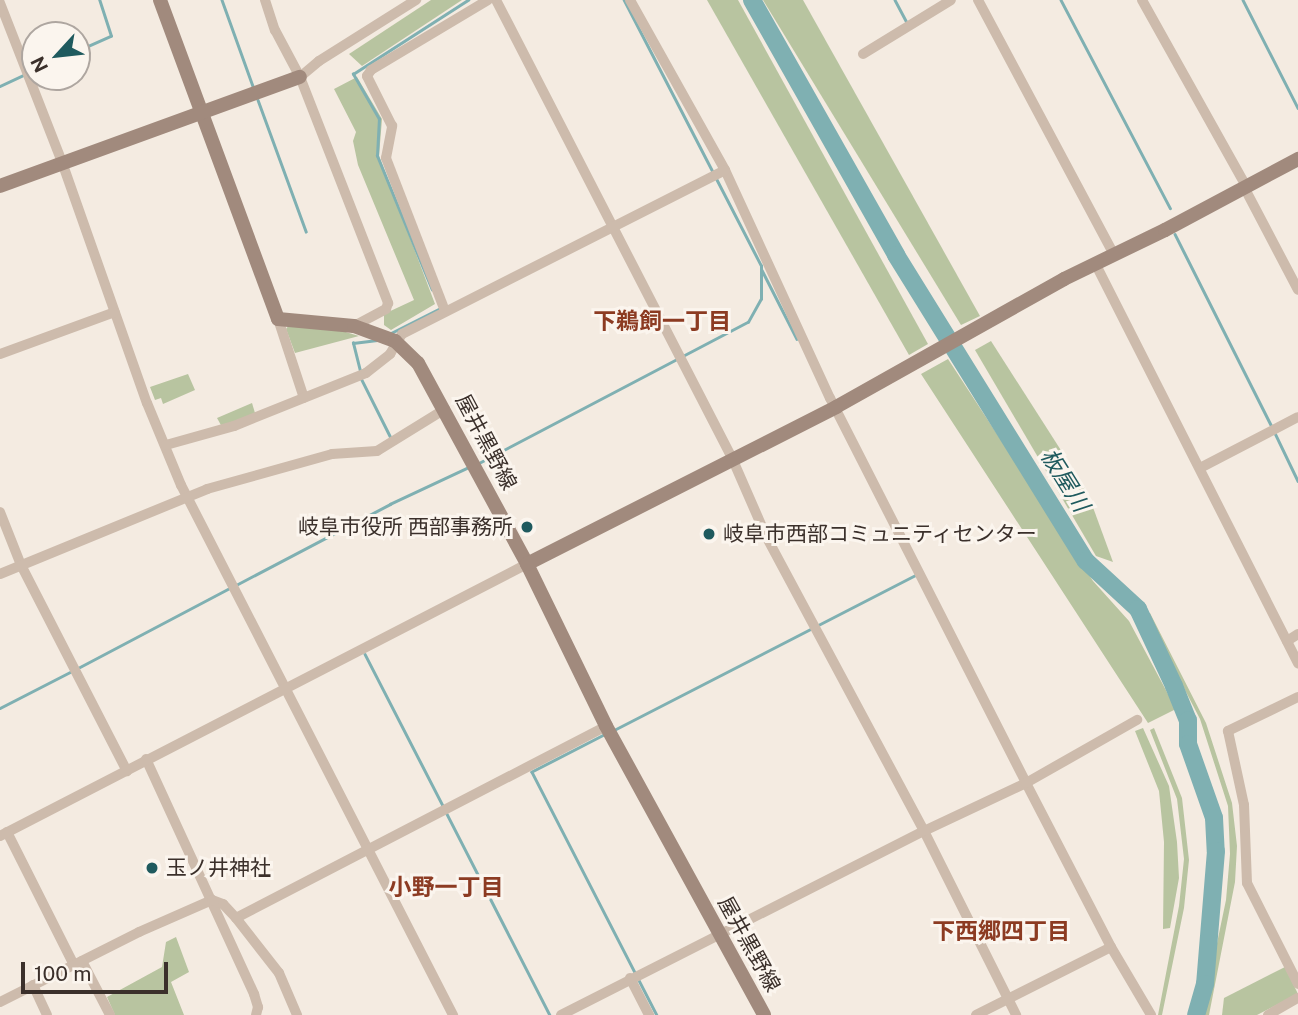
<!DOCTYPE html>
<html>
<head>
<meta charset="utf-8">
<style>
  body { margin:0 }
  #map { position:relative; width:1298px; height:1015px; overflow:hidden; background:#f4ebe1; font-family:"Public Sans","Noto Sans JP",sans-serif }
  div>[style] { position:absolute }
  .green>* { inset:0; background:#b8c4a0 }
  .stream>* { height:2.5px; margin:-1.25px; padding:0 1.25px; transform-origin:1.25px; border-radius:1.25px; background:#7fb0b2 }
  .river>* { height:18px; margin:-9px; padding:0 9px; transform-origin:9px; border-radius:9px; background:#7fb0b2 }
  .street>* { height:10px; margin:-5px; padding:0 5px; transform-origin:5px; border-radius:5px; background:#cdbbac }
  .secondary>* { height:14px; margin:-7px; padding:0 7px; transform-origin:7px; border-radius:7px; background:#a18a7d }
  .dots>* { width:19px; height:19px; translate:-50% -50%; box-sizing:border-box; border:4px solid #fbf5ee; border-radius:50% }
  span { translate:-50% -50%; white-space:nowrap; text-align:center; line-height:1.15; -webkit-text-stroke:6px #fbf5ee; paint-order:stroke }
  .street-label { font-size:21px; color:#3b302b }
  .poi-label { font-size:21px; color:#3b302b }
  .right { translate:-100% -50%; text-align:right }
  .left { translate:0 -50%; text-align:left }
  .neighbourhood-label { font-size:23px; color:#8c3b22; font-weight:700 }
  .water-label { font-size:23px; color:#1f5a5e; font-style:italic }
  .north { position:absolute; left:21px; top:21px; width:70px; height:70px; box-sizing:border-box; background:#fbf5ee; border:2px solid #aea6a0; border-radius:50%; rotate:243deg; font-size:19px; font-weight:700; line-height:28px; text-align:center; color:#3b302b }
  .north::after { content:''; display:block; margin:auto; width:24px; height:32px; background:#1f5a5e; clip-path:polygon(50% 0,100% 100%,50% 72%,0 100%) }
  .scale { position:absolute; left:21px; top:962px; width:147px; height:32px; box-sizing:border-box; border:4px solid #3b302b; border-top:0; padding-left:9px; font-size:21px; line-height:24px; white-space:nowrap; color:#3b302b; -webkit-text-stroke:5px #fbf5ee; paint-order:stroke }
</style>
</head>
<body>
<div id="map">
  <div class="green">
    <div style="clip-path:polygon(431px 0,462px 0,362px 66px,349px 54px)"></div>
    <div style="clip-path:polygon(707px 0,738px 0,928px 344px,909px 355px)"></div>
    <div style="clip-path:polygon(763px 0,803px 0,980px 316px,961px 325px)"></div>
    <div style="clip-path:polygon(357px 77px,382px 119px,379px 156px,435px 304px,391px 330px,384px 325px,384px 314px,414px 300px,358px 165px,353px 141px,356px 132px,334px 89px)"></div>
    <div style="clip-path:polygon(289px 325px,339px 330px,359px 336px,295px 353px,286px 329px)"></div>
    <div style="clip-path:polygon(991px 341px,1087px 491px,1113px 562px,1096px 556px,975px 350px)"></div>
    <div style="clip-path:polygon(948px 359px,1093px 581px,1129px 621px,1176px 709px,1148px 723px,921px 374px)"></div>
    <div style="clip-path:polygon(188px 374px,195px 390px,163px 404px,161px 398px,155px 400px,150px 387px)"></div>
    <div style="clip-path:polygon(252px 403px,255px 413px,222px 427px,217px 418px)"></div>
    <div style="clip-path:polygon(1150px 613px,1206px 723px,1232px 803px,1237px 846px,1235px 882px,1209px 1015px,1202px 1015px,1226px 900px,1230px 854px,1228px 806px,1200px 719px,1146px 615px)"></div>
    <div style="clip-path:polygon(1143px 728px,1169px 786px,1177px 842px,1179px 878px,1170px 928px,1163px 929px,1164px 842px,1159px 791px,1135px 731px)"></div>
    <div style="clip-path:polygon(1154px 728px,1182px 798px,1189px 860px,1184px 908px,1162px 1015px,1158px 1015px,1179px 906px,1184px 859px,1177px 799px,1150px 730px)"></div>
    <div style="clip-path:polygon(176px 937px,189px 972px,171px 982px,184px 1015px,115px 1015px,107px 997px,162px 967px,166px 942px)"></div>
    <div style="clip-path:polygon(1285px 967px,1298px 994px,1257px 1015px,1222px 1015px,1224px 998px)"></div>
  </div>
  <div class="stream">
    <div style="left:222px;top:0;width:91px;rotate:70.2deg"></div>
    <div style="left:895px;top:0;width:26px;rotate:62deg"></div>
    <div style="left:1061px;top:0;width:235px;rotate:62.3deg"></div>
    <div style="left:1243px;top:0;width:121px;rotate:63deg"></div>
    <div style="left:77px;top:51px;width:37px;rotate:-24deg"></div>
    <div style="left:111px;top:36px;width:38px;rotate:-108deg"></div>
    <div style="left:0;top:86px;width:38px;rotate:-25deg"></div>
    <div style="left:258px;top:100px;width:140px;rotate:69.9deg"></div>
    <div style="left:1175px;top:234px;width:216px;rotate:63.3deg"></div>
    <div style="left:762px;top:270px;width:77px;rotate:63.1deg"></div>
    <div style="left:432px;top:290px;width:145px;rotate:-112.3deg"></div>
    <div style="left:377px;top:156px;width:37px;rotate:-87deg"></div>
    <div style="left:379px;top:119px;width:52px;rotate:-120deg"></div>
    <div style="left:353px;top:74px;width:137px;rotate:-32.8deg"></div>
    <div style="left:389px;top:334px;width:56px;rotate:-26.6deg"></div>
    <div style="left:360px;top:371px;width:29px;rotate:-104deg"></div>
    <div style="left:353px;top:343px;width:24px;rotate:-7deg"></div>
    <div style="left:361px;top:378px;width:67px;rotate:63.4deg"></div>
    <div style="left:1275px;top:433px;width:53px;rotate:64.4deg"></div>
    <div style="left:477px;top:464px;width:306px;rotate:-27.7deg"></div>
    <div style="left:748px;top:322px;width:26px;rotate:-61deg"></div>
    <div style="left:761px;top:299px;width:33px;rotate:-90deg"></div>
    <div style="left:761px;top:266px;width:299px;rotate:-117.3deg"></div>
    <div style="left:236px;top:585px;width:174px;rotate:-27.7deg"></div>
    <div style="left:390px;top:504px;width:85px;rotate:-25.1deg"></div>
    <div style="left:365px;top:654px;width:171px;rotate:62.8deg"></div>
    <div style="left:78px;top:668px;width:172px;rotate:-27.8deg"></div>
    <div style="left:0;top:708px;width:81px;rotate:-27.2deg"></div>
    <div style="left:614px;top:730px;width:339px;rotate:-27.2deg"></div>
    <div style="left:604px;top:735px;width:81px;rotate:152.8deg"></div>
    <div style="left:532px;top:772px;width:273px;rotate:62.8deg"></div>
    <div style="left:446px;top:812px;width:228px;rotate:62.9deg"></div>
  </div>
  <div class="river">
    <div style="left:752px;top:0;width:293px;rotate:60.5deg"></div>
    <div style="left:896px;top:255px;width:360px;rotate:58.2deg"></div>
    <div style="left:1086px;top:561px;width:71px;rotate:42.7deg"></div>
    <div style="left:1138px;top:609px;width:85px;rotate:64.9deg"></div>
    <div style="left:1174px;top:686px;width:37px;rotate:68deg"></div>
    <div style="left:1188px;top:720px;width:24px;rotate:90deg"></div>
    <div style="left:1188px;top:744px;width:78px;rotate:70.6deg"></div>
    <div style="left:1214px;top:818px;width:33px;rotate:87deg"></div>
    <div style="left:1216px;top:851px;width:133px;rotate:94.7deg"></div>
    <div style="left:1205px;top:984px;width:32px;rotate:106deg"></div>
  </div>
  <div class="street">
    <div style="left:265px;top:0;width:32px;rotate:72deg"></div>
    <div style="left:275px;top:30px;width:53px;rotate:62deg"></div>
    <div style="left:300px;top:77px;width:243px;rotate:68.7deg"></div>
    <div style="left:388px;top:303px;width:6px;rotate:108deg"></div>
    <div style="left:386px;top:309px;width:36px;rotate:152deg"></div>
    <div style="left:496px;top:0;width:515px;rotate:62.74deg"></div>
    <div style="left:732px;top:458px;width:87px;rotate:66.4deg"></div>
    <div style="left:767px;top:538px;width:332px;rotate:61.8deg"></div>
    <div style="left:924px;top:831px;width:206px;rotate:63.4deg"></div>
    <div style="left:630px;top:0;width:195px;rotate:60.8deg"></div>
    <div style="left:725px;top:170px;width:251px;rotate:65.3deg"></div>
    <div style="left:830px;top:398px;width:432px;rotate:63deg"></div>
    <div style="left:1026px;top:783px;width:185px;rotate:62.6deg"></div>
    <div style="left:1111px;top:947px;width:79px;rotate:59.5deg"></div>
    <div style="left:978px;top:0;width:287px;rotate:61.9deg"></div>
    <div style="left:1142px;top:0;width:213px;rotate:60.8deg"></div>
    <div style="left:0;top:3px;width:174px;rotate:68.7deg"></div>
    <div style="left:63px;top:165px;width:252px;rotate:70.6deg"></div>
    <div style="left:147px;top:403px;width:89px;rotate:67.5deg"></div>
    <div style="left:181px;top:485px;width:596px;rotate:62.83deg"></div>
    <div style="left:863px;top:54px;width:103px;rotate:-31.5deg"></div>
    <div style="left:300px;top:77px;width:25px;rotate:-40deg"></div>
    <div style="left:319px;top:61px;width:115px;rotate:-32.2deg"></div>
    <div style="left:1244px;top:187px;width:116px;rotate:62.3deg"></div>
    <div style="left:1095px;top:263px;width:449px;rotate:63.1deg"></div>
    <div style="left:445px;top:311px;width:164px;rotate:-111.1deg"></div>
    <div style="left:386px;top:158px;width:33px;rotate:-79deg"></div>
    <div style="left:392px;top:126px;width:56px;rotate:-116.6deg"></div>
    <div style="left:367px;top:76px;width:7px;rotate:-56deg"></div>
    <div style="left:371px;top:70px;width:136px;rotate:-30.9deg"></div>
    <div style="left:278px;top:319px;width:83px;rotate:71.8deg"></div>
    <div style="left:0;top:354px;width:122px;rotate:-20.1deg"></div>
    <div style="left:166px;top:445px;width:71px;rotate:-15.6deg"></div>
    <div style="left:234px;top:426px;width:142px;rotate:-21.9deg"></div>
    <div style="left:366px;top:373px;width:31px;rotate:-38deg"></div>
    <div style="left:390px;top:354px;width:23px;rotate:-59deg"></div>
    <div style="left:402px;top:334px;width:362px;rotate:-26.9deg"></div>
    <div style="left:1200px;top:468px;width:110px;rotate:-27.5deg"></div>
    <div style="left:0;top:512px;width:57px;rotate:68.4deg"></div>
    <div style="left:21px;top:565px;width:232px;rotate:62.8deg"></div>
    <div style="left:0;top:574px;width:224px;rotate:-22.3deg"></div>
    <div style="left:207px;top:489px;width:130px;rotate:-15.6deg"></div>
    <div style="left:332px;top:454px;width:45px;rotate:-3.8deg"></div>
    <div style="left:377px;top:451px;width:80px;rotate:-31.7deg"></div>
    <div style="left:1287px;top:641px;width:13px;rotate:-32deg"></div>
    <div style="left:1298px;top:697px;width:78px;rotate:154.1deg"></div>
    <div style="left:1228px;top:731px;width:76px;rotate:77.8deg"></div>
    <div style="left:1244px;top:805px;width:78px;rotate:87.8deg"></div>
    <div style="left:1247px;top:883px;width:113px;rotate:63.2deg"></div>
    <div style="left:146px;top:759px;width:259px;rotate:65.3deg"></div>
    <div style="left:254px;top:994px;width:14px;rotate:73deg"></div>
    <div style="left:258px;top:1007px;width:8px;rotate:104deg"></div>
    <div style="left:7px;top:832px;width:149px;rotate:63.3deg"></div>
    <div style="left:0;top:836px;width:593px;rotate:-27.3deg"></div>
    <div style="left:236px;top:918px;width:417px;rotate:-27.4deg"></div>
    <div style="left:82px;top:961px;width:61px;rotate:62.6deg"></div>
    <div style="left:630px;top:978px;width:42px;rotate:62.8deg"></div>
    <div style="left:33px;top:985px;width:33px;rotate:65deg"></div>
    <div style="left:0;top:1002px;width:156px;rotate:-26.7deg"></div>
    <div style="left:139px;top:932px;width:80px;rotate:-23.7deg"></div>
    <div style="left:212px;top:900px;width:12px;rotate:20deg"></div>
    <div style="left:223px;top:904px;width:19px;rotate:47deg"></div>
    <div style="left:236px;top:918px;width:70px;rotate:52deg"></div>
    <div style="left:279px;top:973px;width:46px;rotate:66.8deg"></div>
    <div style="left:561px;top:1015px;width:407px;rotate:-26.9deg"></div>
    <div style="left:924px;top:831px;width:113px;rotate:-25.2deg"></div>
    <div style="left:1026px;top:783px;width:128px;rotate:-29.6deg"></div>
    <div style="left:976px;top:1015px;width:151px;rotate:-26.7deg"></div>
    <div style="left:1268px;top:1015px;width:34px;rotate:-30deg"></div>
  </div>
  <div class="secondary">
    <div style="left:160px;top:0;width:340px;rotate:69.7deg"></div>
    <div style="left:278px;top:319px;width:76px;rotate:5.3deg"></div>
    <div style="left:354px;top:326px;width:44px;rotate:20.1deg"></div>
    <div style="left:395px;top:341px;width:32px;rotate:44deg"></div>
    <div style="left:418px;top:363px;width:229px;rotate:61.5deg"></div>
    <div style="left:527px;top:564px;width:180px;rotate:64deg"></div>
    <div style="left:606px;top:726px;width:329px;rotate:61.3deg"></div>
    <div style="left:0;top:186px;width:319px;rotate:-20deg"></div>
    <div style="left:527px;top:564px;width:347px;rotate:-26.9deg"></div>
    <div style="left:836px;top:407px;width:261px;rotate:-29.3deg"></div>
    <div style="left:1064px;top:279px;width:112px;rotate:-25.9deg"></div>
    <div style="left:1165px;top:230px;width:151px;rotate:-28.1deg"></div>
  </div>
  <div class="dots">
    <div style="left:527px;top:527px;background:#1f5a5e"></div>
    <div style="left:709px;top:534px;background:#1f5a5e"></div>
    <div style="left:152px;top:868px;background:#1f5a5e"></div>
  </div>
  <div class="street-label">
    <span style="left:486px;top:442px;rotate:62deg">屋井黒野線</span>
    <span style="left:749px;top:944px;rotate:61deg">屋井黒野線</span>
  </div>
  <div class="poi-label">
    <span class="right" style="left:513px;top:527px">岐阜市役所 西部事務所</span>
    <span class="left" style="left:723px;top:534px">岐阜市西部コミュニティセンター</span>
    <span class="left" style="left:166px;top:868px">玉ノ井神社</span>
  </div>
  <div class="neighbourhood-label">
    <span style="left:662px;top:321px">下鵜飼一丁目</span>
    <span style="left:446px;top:887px">小野一丁目</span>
    <span style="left:1001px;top:931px">下西郷四丁目</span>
  </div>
  <div class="water-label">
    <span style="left:1065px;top:480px;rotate:58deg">板屋川</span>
  </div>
  <div class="north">N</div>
  <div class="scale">100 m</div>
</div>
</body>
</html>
